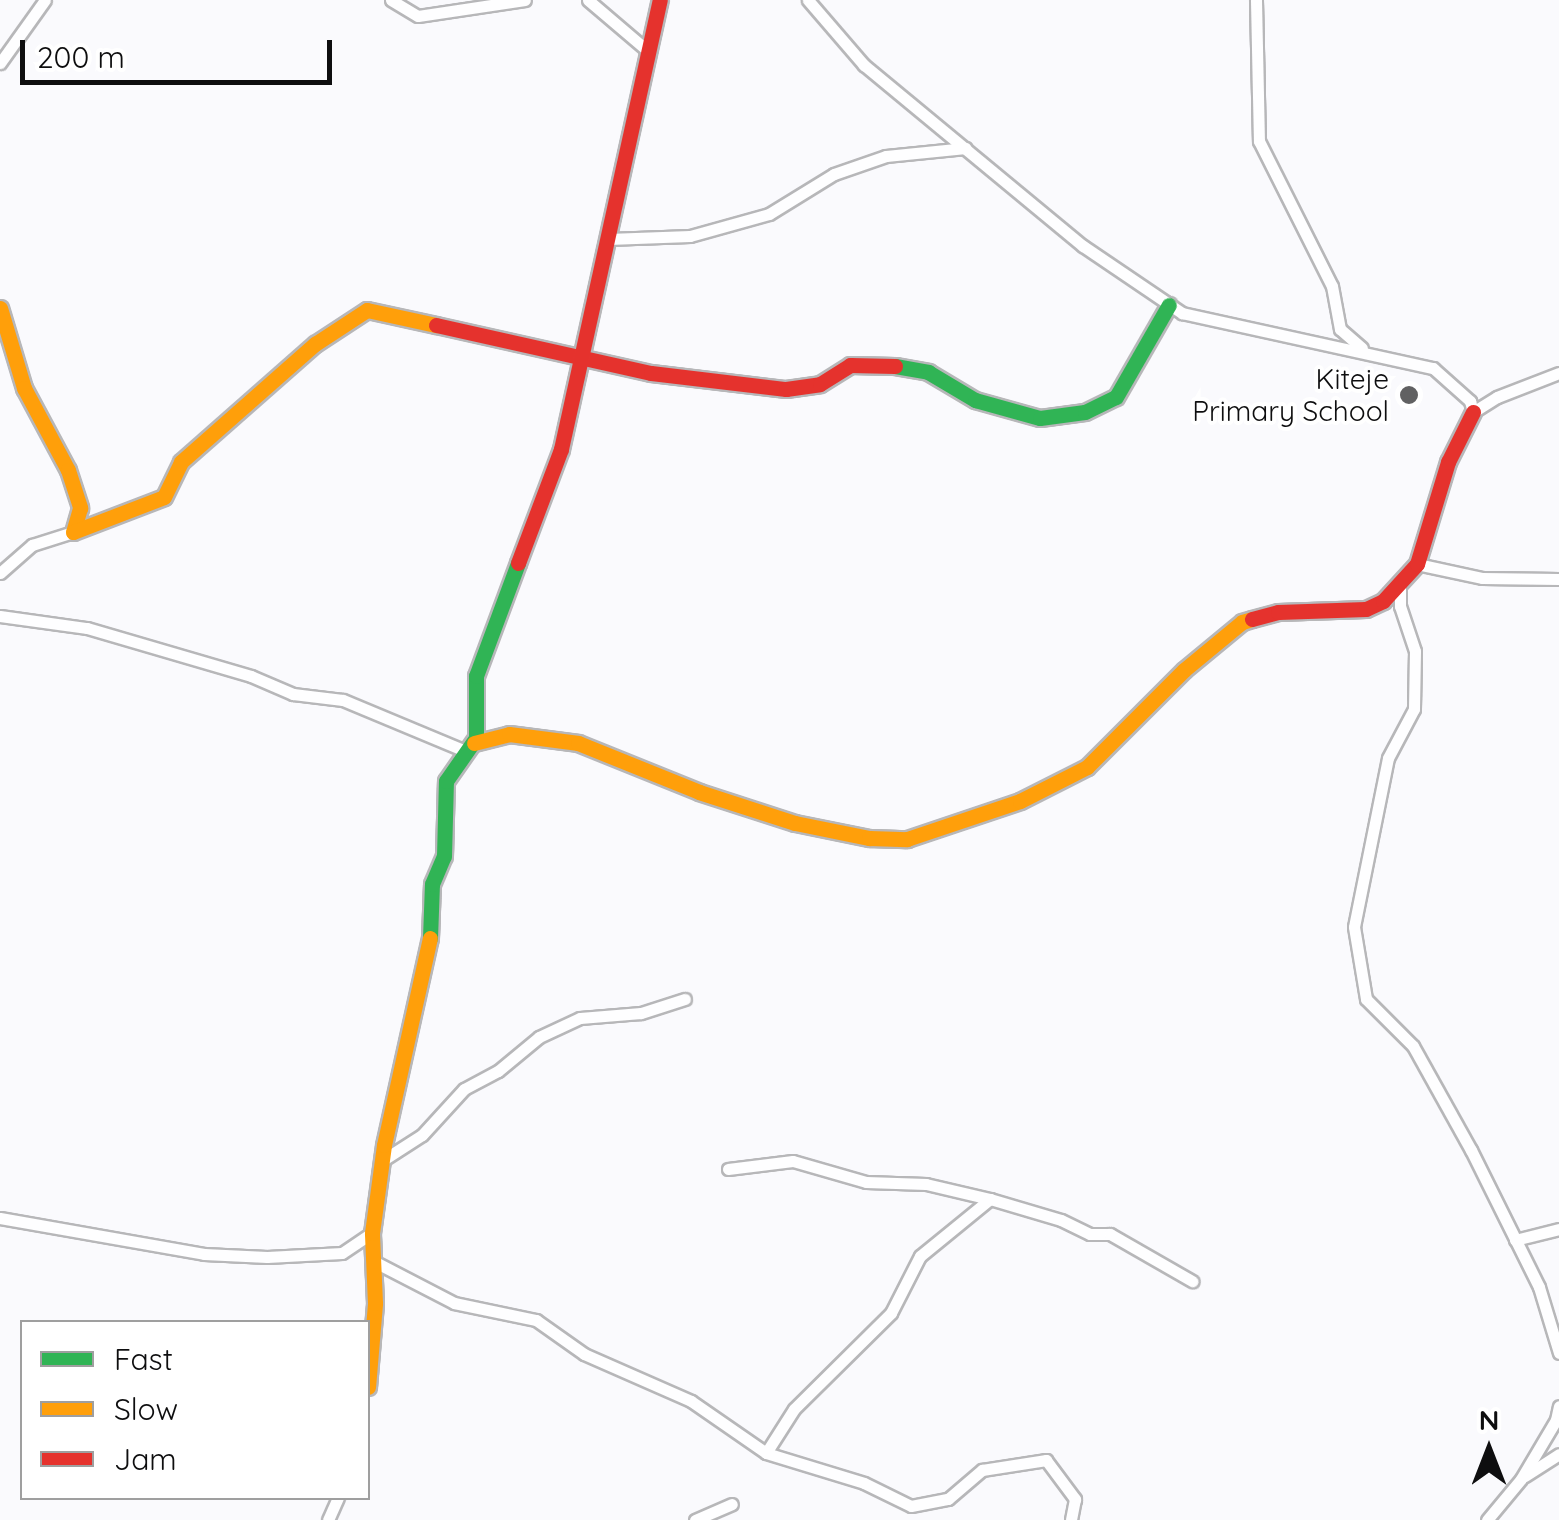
<!DOCTYPE html>
<html>
<head>
<meta charset="utf-8">
<style>
  body { margin:0 }
  #map { position:relative; width:1559px; height:1520px; overflow:hidden; background:#fafafd; font-family:Quicksand,sans-serif }
  div>[style] { position:absolute }
  .roads { filter:drop-shadow(2px 0 #b7b7b9) drop-shadow(-2px 0 #b7b7b9) drop-shadow(0 2px #b7b7b9) drop-shadow(0 -2px #b7b7b9) }
  .street>* { height:11px; margin:-5.5px; padding:0 5.5px; transform-origin:5.5px; border-radius:5.5px; background:#fefeff }
  .fast>* { height:15px; margin:-7.5px; padding:0 7.5px; transform-origin:7.5px; border-radius:7.5px; background:#30b455 }
  .slow>* { height:15px; margin:-7.5px; padding:0 7.5px; transform-origin:7.5px; border-radius:7.5px; background:#ff9f0a }
  .jam>* { height:15px; margin:-7.5px; padding:0 7.5px; transform-origin:7.5px; border-radius:7.5px; background:#e5322d }
  .dots>* { width:28px; height:28px; translate:-50% -50%; box-sizing:border-box; border:5px solid #fff; border-radius:50% }
  span { translate:-50% -50%; white-space:nowrap; text-align:center; line-height:1.15; -webkit-text-stroke:8px #fff; paint-order:stroke }
  .poi-label { font-size:28px; color:#0e0e0f }
  .right { translate:-100% -50%; text-align:right }
  .legend { position:absolute; left:20px; top:1320px; width:350px; height:180px; box-sizing:border-box; background:#fff; border:2px solid #9f9f9f; margin:0; padding:12px 18px; list-style:none; font-size:30px; color:#0e0e0f }
  .legend li { display:flex; align-items:center; gap:20px; height:50px }
  .legend b { width:50px; border:2px solid #9f9f9f }
  .north { position:absolute; left:1439px; top:1400px; width:100px; height:100px; -webkit-text-stroke:8px #fff; paint-order:stroke; rotate:0deg; font-size:28px; font-weight:700; line-height:40px; text-align:center; color:#0e0e0f }
  .north::after { content:''; display:block; margin:auto; width:35px; height:45px; background:#0e0e0f; clip-path:polygon(50% 0,100% 100%,50% 72%,0 100%) }
  .scale { position:absolute; left:20px; top:40px; width:312px; height:45px; box-sizing:border-box; border:5px solid #0e0e0f; border-top:0; padding-left:12px; font-size:30px; line-height:35px; white-space:nowrap; color:#0e0e0f; -webkit-text-stroke:8px #fff; paint-order:stroke }
</style>
</head>
<body>
<div id="map">
  <div class="roads">
    <div class="street">
      <div style="left:391px;top:0;width:31px;rotate:31deg"></div>
      <div style="left:418px;top:16px;width:108px;rotate:-8.5deg"></div>
      <div style="left:588px;top:0;width:80px;rotate:40.4deg"></div>
      <div style="left:808px;top:0;width:86px;rotate:49.3deg"></div>
      <div style="left:864px;top:65px;width:284px;rotate:39.6deg"></div>
      <div style="left:1083px;top:246px;width:120px;rotate:34.1deg"></div>
      <div style="left:1182px;top:313px;width:257px;rotate:12.4deg"></div>
      <div style="left:1433px;top:368px;width:50px;rotate:41.7deg"></div>
      <div style="left:1470px;top:401px;width:11px;rotate:75deg"></div>
      <div style="left:1473px;top:412px;width:28px;rotate:-32deg"></div>
      <div style="left:1497px;top:397px;width:66px;rotate:-21.2deg"></div>
      <div style="left:1256px;top:0;width:141px;rotate:88.8deg"></div>
      <div style="left:1259px;top:141px;width:162px;rotate:63.3deg"></div>
      <div style="left:1332px;top:286px;width:44px;rotate:79.5deg"></div>
      <div style="left:1340px;top:329px;width:29px;rotate:41deg"></div>
      <div style="left:0;top:63px;width:77px;rotate:-54.5deg"></div>
      <div style="left:608px;top:239px;width:82px;rotate:-2.1deg"></div>
      <div style="left:690px;top:236px;width:82px;rotate:-15.6deg"></div>
      <div style="left:769px;top:214px;width:76px;rotate:-31.6deg"></div>
      <div style="left:834px;top:174px;width:55px;rotate:-19.1deg"></div>
      <div style="left:886px;top:156px;width:80px;rotate:-5.7deg"></div>
      <div style="left:1417px;top:564px;width:66px;rotate:12.2deg"></div>
      <div style="left:1482px;top:578px;width:77px;rotate:0.7deg"></div>
      <div style="left:0;top:573px;width:43px;rotate:-41.2deg"></div>
      <div style="left:32px;top:545px;width:43px;rotate:-17.6deg"></div>
      <div style="left:1400px;top:583px;width:23px;rotate:90deg"></div>
      <div style="left:1400px;top:606px;width:47px;rotate:71.6deg"></div>
      <div style="left:1415px;top:651px;width:58px;rotate:91deg"></div>
      <div style="left:1414px;top:709px;width:55px;rotate:118deg"></div>
      <div style="left:1388px;top:758px;width:172px;rotate:101.4deg"></div>
      <div style="left:1354px;top:927px;width:73px;rotate:80.5deg"></div>
      <div style="left:1366px;top:999px;width:66px;rotate:45deg"></div>
      <div style="left:1413px;top:1046px;width:119px;rotate:60.9deg"></div>
      <div style="left:1471px;top:1150px;width:153px;rotate:63.6deg"></div>
      <div style="left:1539px;top:1287px;width:69px;rotate:73.1deg"></div>
      <div style="left:0;top:616px;width:88px;rotate:7.9deg"></div>
      <div style="left:87px;top:628px;width:171px;rotate:16.3deg"></div>
      <div style="left:251px;top:676px;width:46px;rotate:23.2deg"></div>
      <div style="left:293px;top:694px;width:50px;rotate:6.8deg"></div>
      <div style="left:343px;top:700px;width:130px;rotate:22.6deg"></div>
      <div style="left:383px;top:1160px;width:46px;rotate:-32.7deg"></div>
      <div style="left:422px;top:1135px;width:62px;rotate:-47.6deg"></div>
      <div style="left:464px;top:1089px;width:38px;rotate:-28deg"></div>
      <div style="left:498px;top:1071px;width:53px;rotate:-39.7deg"></div>
      <div style="left:539px;top:1037px;width:45px;rotate:-24.9deg"></div>
      <div style="left:580px;top:1018px;width:61px;rotate:-4.7deg"></div>
      <div style="left:641px;top:1013px;width:46px;rotate:-17.7deg"></div>
      <div style="left:728px;top:1169px;width:65px;rotate:-7deg"></div>
      <div style="left:793px;top:1161px;width:76px;rotate:16deg"></div>
      <div style="left:866px;top:1182px;width:60px;rotate:1.9deg"></div>
      <div style="left:926px;top:1184px;width:66px;rotate:13.2deg"></div>
      <div style="left:990px;top:1199px;width:90px;rotate:140.8deg"></div>
      <div style="left:920px;top:1256px;width:64px;rotate:117deg"></div>
      <div style="left:891px;top:1313px;width:136px;rotate:135.3deg"></div>
      <div style="left:794px;top:1409px;width:52px;rotate:122.5deg"></div>
      <div style="left:990px;top:1199px;width:74px;rotate:16.5deg"></div>
      <div style="left:1061px;top:1220px;width:32px;rotate:26deg"></div>
      <div style="left:1090px;top:1234px;width:20px"></div>
      <div style="left:1110px;top:1234px;width:95px;rotate:29.8deg"></div>
      <div style="left:0;top:1218px;width:207px;rotate:10deg"></div>
      <div style="left:204px;top:1254px;width:63px;rotate:2.7deg"></div>
      <div style="left:267px;top:1257px;width:75px;rotate:-3.1deg"></div>
      <div style="left:342px;top:1253px;width:36px;rotate:-34deg"></div>
      <div style="left:1515px;top:1240px;width:45px;rotate:-14deg"></div>
      <div style="left:375px;top:1262px;width:89px;rotate:27.4deg"></div>
      <div style="left:454px;top:1303px;width:84px;rotate:11.7deg"></div>
      <div style="left:536px;top:1320px;width:59px;rotate:35.3deg"></div>
      <div style="left:584px;top:1354px;width:117px;rotate:23.7deg"></div>
      <div style="left:691px;top:1401px;width:91px;rotate:34.7deg"></div>
      <div style="left:766px;top:1453px;width:102px;rotate:17deg"></div>
      <div style="left:864px;top:1483px;width:52px;rotate:26.1deg"></div>
      <div style="left:911px;top:1506px;width:38px;rotate:-11deg"></div>
      <div style="left:948px;top:1499px;width:45px;rotate:-40.5deg"></div>
      <div style="left:982px;top:1470px;width:65px;rotate:-8.9deg"></div>
      <div style="left:1046px;top:1460px;width:49px;rotate:53.4deg"></div>
      <div style="left:1075px;top:1499px;width:21px;rotate:101deg"></div>
      <div style="left:1525px;top:1476px;width:40px;rotate:-32.9deg"></div>
      <div style="left:328px;top:1520px;width:24px;rotate:-66deg"></div>
      <div style="left:695px;top:1520px;width:40px;rotate:-23.4deg"></div>
      <div style="left:1487px;top:1520px;width:53px;rotate:-50.3deg"></div>
      <div style="left:1521px;top:1479px;width:69px;rotate:-59.3deg"></div>
      <div style="left:1556px;top:1420px;width:14px;rotate:-78deg"></div>
    </div>
    <div class="fast">
      <div style="left:895px;top:366px;width:34px;rotate:10deg"></div>
      <div style="left:928px;top:372px;width:55px;rotate:30.8deg"></div>
      <div style="left:975px;top:400px;width:67px;rotate:15.5deg"></div>
      <div style="left:1040px;top:418px;width:45px;rotate:-7.6deg"></div>
      <div style="left:1085px;top:412px;width:34px;rotate:-26deg"></div>
      <div style="left:1116px;top:397px;width:106px;rotate:-60.1deg"></div>
      <div style="left:430px;top:938px;width:54px;rotate:-87.9deg"></div>
      <div style="left:432px;top:884px;width:30px;rotate:-67deg"></div>
      <div style="left:444px;top:856px;width:75px;rotate:-88.5deg"></div>
      <div style="left:446px;top:781px;width:52px;rotate:-55.1deg"></div>
      <div style="left:476px;top:738px;width:62px;rotate:-90deg"></div>
      <div style="left:476px;top:676px;width:121px;rotate:-69.6deg"></div>
    </div>
    <div class="slow">
      <div style="left:0;top:308px;width:84px;rotate:73.3deg"></div>
      <div style="left:24px;top:388px;width:93px;rotate:61.8deg"></div>
      <div style="left:68px;top:470px;width:40px;rotate:72deg"></div>
      <div style="left:80px;top:508px;width:25px;rotate:106deg"></div>
      <div style="left:73px;top:532px;width:97px;rotate:-21deg"></div>
      <div style="left:164px;top:497px;width:39px;rotate:-64deg"></div>
      <div style="left:181px;top:462px;width:179px;rotate:-41.4deg"></div>
      <div style="left:315px;top:344px;width:62px;rotate:-33.2deg"></div>
      <div style="left:367px;top:310px;width:71px;rotate:12.3deg"></div>
      <div style="left:474px;top:743px;width:36px;rotate:-14deg"></div>
      <div style="left:509px;top:734px;width:70px;rotate:7.4deg"></div>
      <div style="left:578px;top:743px;width:131px;rotate:22deg"></div>
      <div style="left:699px;top:792px;width:101px;rotate:17.9deg"></div>
      <div style="left:795px;top:823px;width:76px;rotate:11.5deg"></div>
      <div style="left:869px;top:838px;width:38px;rotate:2deg"></div>
      <div style="left:907px;top:839px;width:119px;rotate:-18.6deg"></div>
      <div style="left:1020px;top:801px;width:75px;rotate:-26.9deg"></div>
      <div style="left:1087px;top:767px;width:137px;rotate:-45deg"></div>
      <div style="left:1184px;top:670px;width:75px;rotate:-39.6deg"></div>
      <div style="left:1242px;top:622px;width:10px;rotate:-17deg"></div>
      <div style="left:368px;top:1387px;width:84px;rotate:-85.2deg"></div>
      <div style="left:375px;top:1303px;width:70px;rotate:-92.5deg"></div>
      <div style="left:372px;top:1233px;width:89px;rotate:-82.2deg"></div>
      <div style="left:384px;top:1145px;width:212px;rotate:-77.5deg"></div>
    </div>
    <div class="jam">
      <div style="left:436px;top:325px;width:220px;rotate:12.6deg"></div>
      <div style="left:651px;top:373px;width:136px;rotate:6.8deg"></div>
      <div style="left:786px;top:389px;width:34px;rotate:-8deg"></div>
      <div style="left:820px;top:384px;width:36px;rotate:-32deg"></div>
      <div style="left:850px;top:365px;width:45px;rotate:1.3deg"></div>
      <div style="left:518px;top:563px;width:122px;rotate:-69.3deg"></div>
      <div style="left:561px;top:449px;width:460px;rotate:-77.6deg"></div>
      <div style="left:1252px;top:619px;width:27px;rotate:-15deg"></div>
      <div style="left:1278px;top:612px;width:88px;rotate:-2deg"></div>
      <div style="left:1366px;top:609px;width:19px;rotate:-25deg"></div>
      <div style="left:1383px;top:601px;width:50px;rotate:-47.4deg"></div>
      <div style="left:1417px;top:564px;width:107px;rotate:-73.1deg"></div>
      <div style="left:1448px;top:462px;width:56px;rotate:-63.4deg"></div>
    </div>
  </div>
  <div class="dots">
    <div style="left:1409px;top:395px;background:#616162"></div>
  </div>
  <div class="poi-label">
    <span class="right" style="left:1389px;top:395px">Kiteje<br>Primary School</span>
  </div>
  <ul class="legend">
  <li><b style="height:12px;background:#30b455"></b>Fast</li>
  <li><b style="height:12px;background:#ff9f0a"></b>Slow</li>
  <li><b style="height:12px;background:#e5322d"></b>Jam</li>
  </ul>
  <div class="north">N</div>
  <div class="scale">200 m</div>
</div>
</body>
</html>
